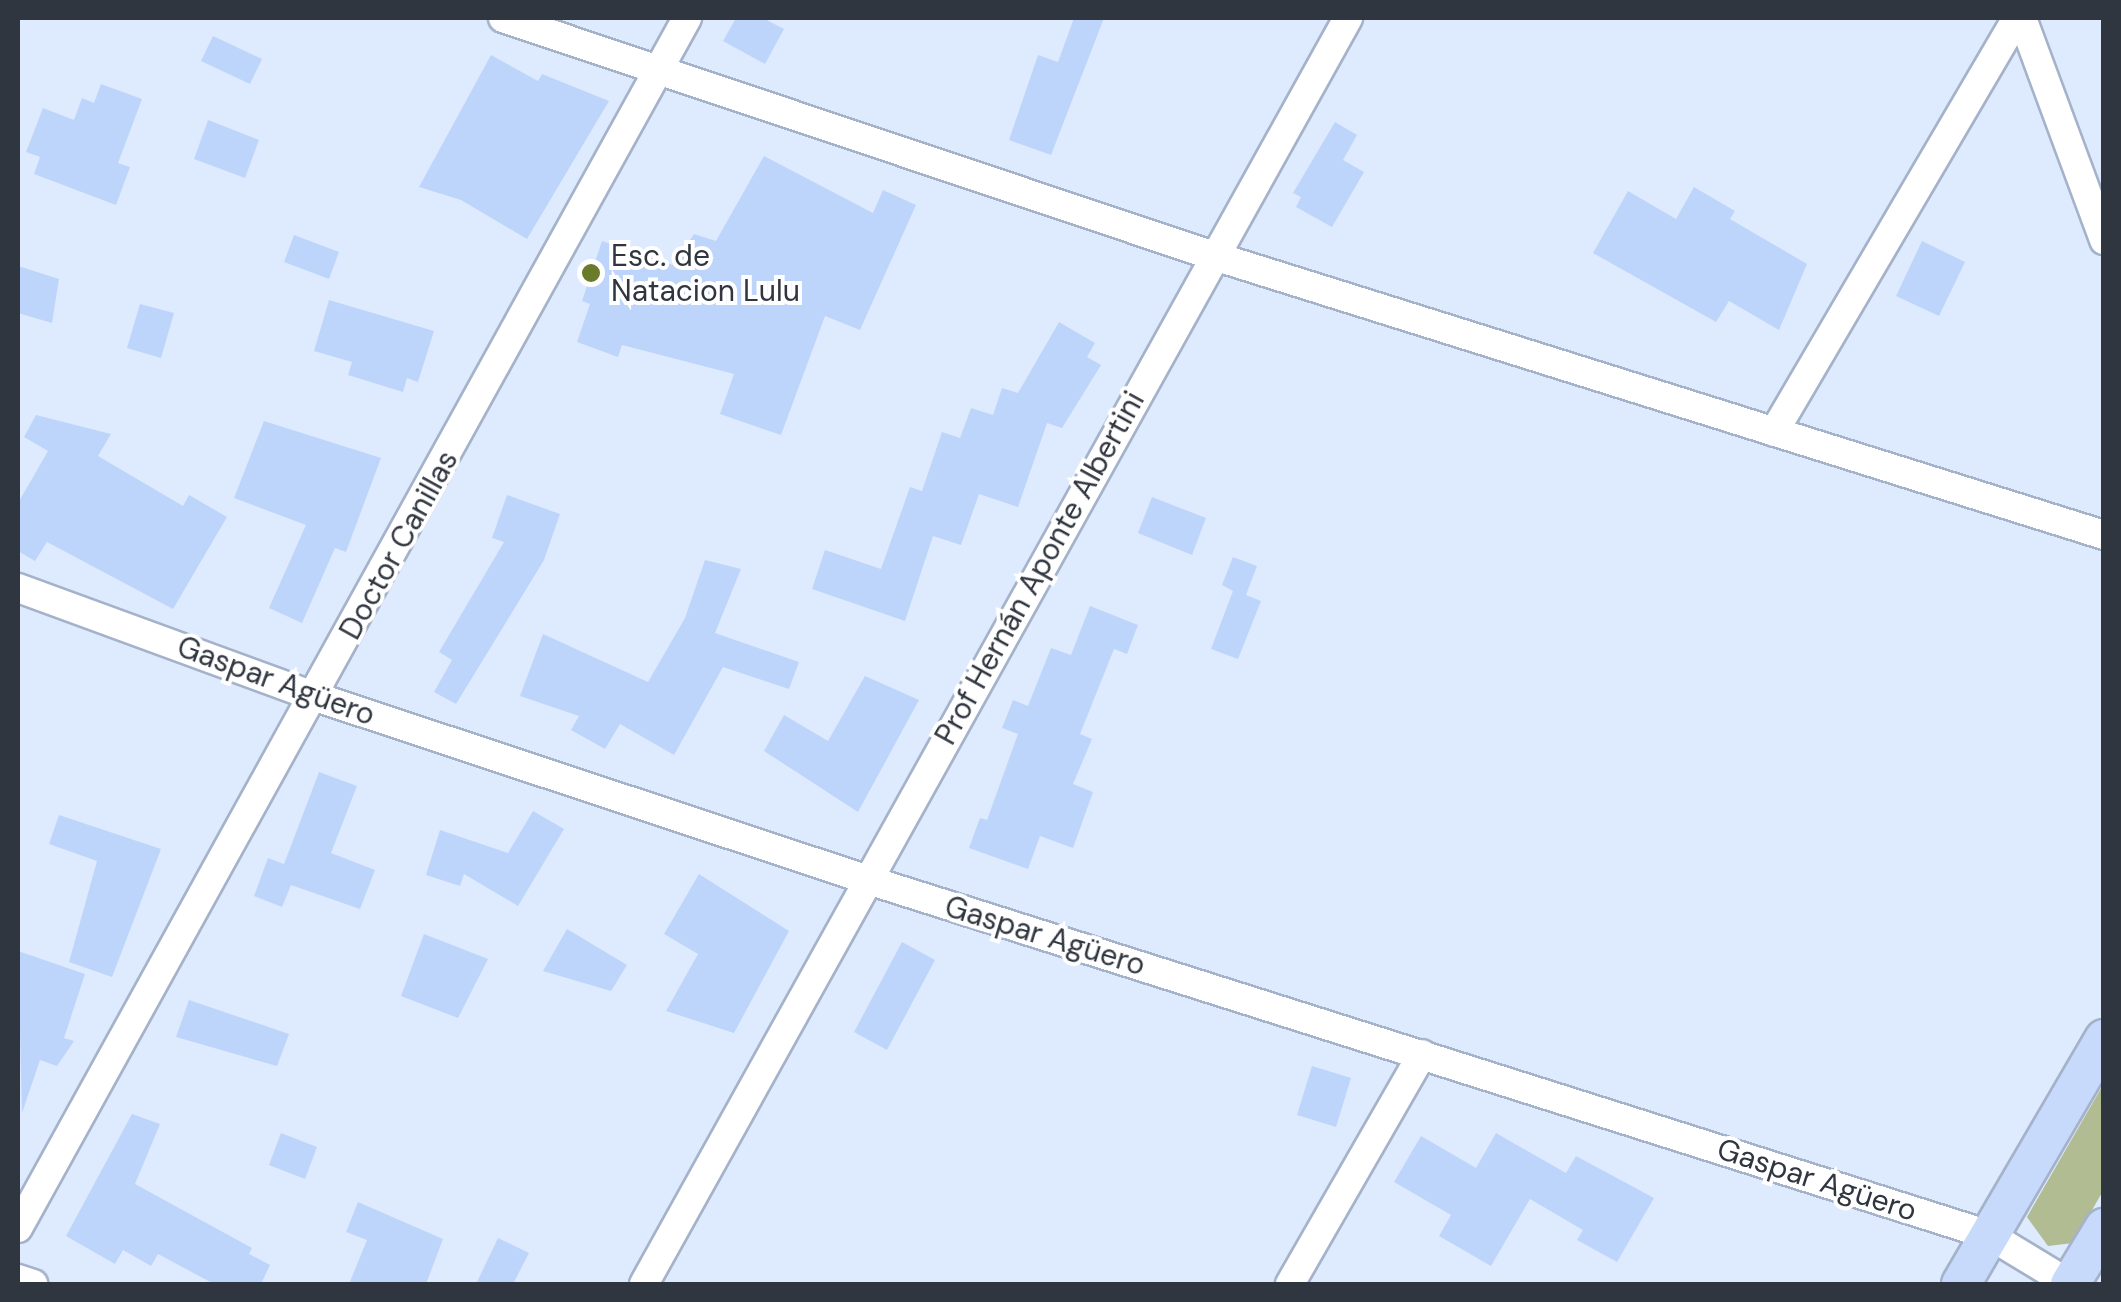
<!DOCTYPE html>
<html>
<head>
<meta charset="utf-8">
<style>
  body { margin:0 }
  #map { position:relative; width:2121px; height:1302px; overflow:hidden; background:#deeafd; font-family:"DM Sans",sans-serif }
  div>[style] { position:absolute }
  .green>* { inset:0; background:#b1bc92 }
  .building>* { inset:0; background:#bed5fb }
  .roads { filter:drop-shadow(2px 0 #a4b2ca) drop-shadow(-2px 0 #a4b2ca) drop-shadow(0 2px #a4b2ca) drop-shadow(0 -2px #a4b2ca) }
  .street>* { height:28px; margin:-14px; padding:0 14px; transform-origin:14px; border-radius:14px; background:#fff }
  .secondary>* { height:38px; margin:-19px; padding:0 19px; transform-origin:19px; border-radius:19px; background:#c8dafb }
  .dots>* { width:28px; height:28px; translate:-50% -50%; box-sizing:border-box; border:5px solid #fff; border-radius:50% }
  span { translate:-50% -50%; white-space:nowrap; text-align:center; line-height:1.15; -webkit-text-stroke:8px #fff; paint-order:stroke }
  .poi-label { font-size:30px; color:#30363f }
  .left { translate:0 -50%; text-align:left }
  .street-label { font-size:30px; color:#30363f }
  .frame { position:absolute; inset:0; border:20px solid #30363f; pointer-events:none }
</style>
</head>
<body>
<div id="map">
  <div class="green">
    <div style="clip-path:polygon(2103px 1085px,2103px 1191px,2073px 1243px,2048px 1246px,2027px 1217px)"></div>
  </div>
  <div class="building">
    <div style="clip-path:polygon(736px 18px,763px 18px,784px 29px,765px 64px,723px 41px)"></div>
    <div style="clip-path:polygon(1074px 18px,1104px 18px,1051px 155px,1009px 140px,1038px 55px,1058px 62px)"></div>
    <div style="clip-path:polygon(213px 36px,262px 59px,250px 84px,201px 61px)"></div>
    <div style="clip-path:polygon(491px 55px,538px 81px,542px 74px,609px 101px,527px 239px,461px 200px,419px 187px)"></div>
    <div style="clip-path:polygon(101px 84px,142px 99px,118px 163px,130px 167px,116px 205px,34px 174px,40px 157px,26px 152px,43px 108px,74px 120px,82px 98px,94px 103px)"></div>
    <div style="clip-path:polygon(208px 120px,259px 140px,245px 178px,194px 159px)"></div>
    <div style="clip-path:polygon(1335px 122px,1357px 135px,1343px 160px,1364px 172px,1332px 227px,1296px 207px,1301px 197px,1293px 193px)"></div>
    <div style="clip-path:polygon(764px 156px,873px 213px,883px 190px,916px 205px,860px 330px,825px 316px,781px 435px,720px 414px,734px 374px,622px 345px,618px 357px,577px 342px,590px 304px,582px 301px,602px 241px,673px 265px,694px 234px,716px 241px)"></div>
    <div style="clip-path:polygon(1694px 187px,1735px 211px,1730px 219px,1807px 264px,1779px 330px,1729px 301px,1716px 322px,1593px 253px,1628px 191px,1676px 219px)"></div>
    <div style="clip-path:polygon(294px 235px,339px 252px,329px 279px,284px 262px)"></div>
    <div style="clip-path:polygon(1922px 241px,1965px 262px,1939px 316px,1896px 296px)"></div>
    <div style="clip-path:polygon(18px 266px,59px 279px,52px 323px,18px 313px)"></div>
    <div style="clip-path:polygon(329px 300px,434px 331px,418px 382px,407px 378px,403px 392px,348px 375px,352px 362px,314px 351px)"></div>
    <div style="clip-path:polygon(140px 304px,174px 313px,161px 358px,127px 348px)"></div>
    <div style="clip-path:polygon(1059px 322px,1095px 343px,1087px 357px,1101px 365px,1062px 428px,1047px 423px,1018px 507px,979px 494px,961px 545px,933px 536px,905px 621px,812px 589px,825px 550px,881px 569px,910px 487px,922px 491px,942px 432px,960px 438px,971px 408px,993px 415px,1002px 388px,1018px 393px)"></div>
    <div style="clip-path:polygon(36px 415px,111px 434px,98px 456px,183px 506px,189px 495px,227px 517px,173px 609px,47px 542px,35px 561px,18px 551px,18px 503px,48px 451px,24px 437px)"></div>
    <div style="clip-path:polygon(264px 421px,381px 458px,346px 552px,335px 548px,302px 623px,269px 608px,306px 525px,234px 498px)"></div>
    <div style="clip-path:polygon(507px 495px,560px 514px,544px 560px,456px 704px,434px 692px,452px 660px,439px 652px,504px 542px,492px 538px)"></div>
    <div style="clip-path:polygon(1152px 497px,1206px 518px,1192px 555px,1138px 533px)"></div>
    <div style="clip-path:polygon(1233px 557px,1257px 566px,1246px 595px,1261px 601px,1238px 659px,1211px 649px,1233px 591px,1222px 585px)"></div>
    <div style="clip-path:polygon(705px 560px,741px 569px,715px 633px,799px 662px,789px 689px,723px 667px,674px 755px,620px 724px,605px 749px,571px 730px,579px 716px,520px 696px,543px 634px,648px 682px,685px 618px)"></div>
    <div style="clip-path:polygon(1090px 606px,1138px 625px,1127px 654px,1114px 649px,1080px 734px,1092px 739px,1073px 784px,1093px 792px,1073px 848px,1040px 836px,1028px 869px,969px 848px,980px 818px,987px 820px,1018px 734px,1002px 728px,1013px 700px,1028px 706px,1051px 648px,1071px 655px)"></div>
    <div style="clip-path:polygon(865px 676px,919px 700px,858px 812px,764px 751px,784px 715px,828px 741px)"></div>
    <div style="clip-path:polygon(319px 772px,357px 786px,331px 853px,375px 870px,360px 909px,291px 885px,282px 907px,254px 896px,268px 858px,284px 864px)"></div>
    <div style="clip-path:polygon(533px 811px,564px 829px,518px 906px,464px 874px,460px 886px,426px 875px,440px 830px,508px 853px)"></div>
    <div style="clip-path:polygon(59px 815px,161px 849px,112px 977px,69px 962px,97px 861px,49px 844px)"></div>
    <div style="clip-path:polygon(699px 874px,789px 931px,734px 1033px,666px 1011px,698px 954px,664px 934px)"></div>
    <div style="clip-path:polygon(567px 929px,627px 965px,611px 991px,543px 971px)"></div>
    <div style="clip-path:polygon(424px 934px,488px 959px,458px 1018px,401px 996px)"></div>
    <div style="clip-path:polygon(902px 942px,935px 960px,887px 1050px,854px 1032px)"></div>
    <div style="clip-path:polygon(18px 951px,85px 974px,64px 1038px,74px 1041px,57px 1066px,40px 1060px,22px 1113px)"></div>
    <div style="clip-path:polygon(189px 1000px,289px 1034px,277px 1066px,176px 1037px)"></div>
    <div style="clip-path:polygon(1312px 1066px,1351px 1078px,1336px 1127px,1297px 1115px)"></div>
    <div style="clip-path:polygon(132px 1114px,160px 1124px,135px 1184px,252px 1248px,249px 1254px,270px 1265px,261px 1284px,214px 1284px,158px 1254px,151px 1266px,123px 1250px,115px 1264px,66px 1236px)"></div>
    <div style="clip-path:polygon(281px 1133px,317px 1147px,305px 1179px,269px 1165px)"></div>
    <div style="clip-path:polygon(1496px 1133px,1566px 1173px,1576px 1156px,1654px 1198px,1617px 1262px,1577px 1240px,1583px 1230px,1530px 1199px,1491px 1266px,1439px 1236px,1451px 1215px,1394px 1182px,1421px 1136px,1476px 1168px)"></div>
    <div style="clip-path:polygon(358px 1202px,443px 1239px,426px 1284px,349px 1284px,367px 1240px,346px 1232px)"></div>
    <div style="clip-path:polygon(498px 1238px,529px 1253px,513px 1284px,476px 1284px)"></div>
  </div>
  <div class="roads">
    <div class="street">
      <div style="left:503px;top:18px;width:747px;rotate:18.51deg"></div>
      <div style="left:1211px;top:255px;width:936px;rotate:17.41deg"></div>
      <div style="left:2022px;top:18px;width:237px;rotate:69.7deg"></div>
      <div style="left:1774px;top:432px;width:480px;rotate:-59.6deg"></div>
      <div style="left:18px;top:588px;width:317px;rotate:20.1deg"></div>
      <div style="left:316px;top:697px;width:578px;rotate:18.34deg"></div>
      <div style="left:865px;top:879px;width:1179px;rotate:17.57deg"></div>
      <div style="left:1989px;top:1235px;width:95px;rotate:31.2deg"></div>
      <div style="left:18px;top:1228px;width:1383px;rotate:-61.06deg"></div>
      <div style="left:18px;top:1279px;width:16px;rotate:18deg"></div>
      <div style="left:644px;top:1284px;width:1449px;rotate:-60.92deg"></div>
      <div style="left:1290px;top:1284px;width:265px;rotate:-60.1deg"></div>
    </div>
    <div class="secondary">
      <div style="left:1961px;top:1284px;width:284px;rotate:-59.7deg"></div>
      <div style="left:2070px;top:1284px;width:66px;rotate:-58.7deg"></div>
    </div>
  </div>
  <div class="dots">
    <div style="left:591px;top:273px;background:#6a7b29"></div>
  </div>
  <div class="poi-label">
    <span class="left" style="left:611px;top:273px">Esc. de<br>Natacion Lulu</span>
  </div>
  <div class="street-label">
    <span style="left:399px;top:545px;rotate:-61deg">Doctor Canillas</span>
    <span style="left:1040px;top:568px;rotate:-61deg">Prof Hernán Aponte Albertini</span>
    <span style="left:276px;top:681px;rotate:20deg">Gaspar Agüero</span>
    <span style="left:1045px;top:936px;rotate:17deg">Gaspar Agüero</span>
    <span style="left:1817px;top:1180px;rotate:18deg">Gaspar Agüero</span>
  </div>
  <div class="frame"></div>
</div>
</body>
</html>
